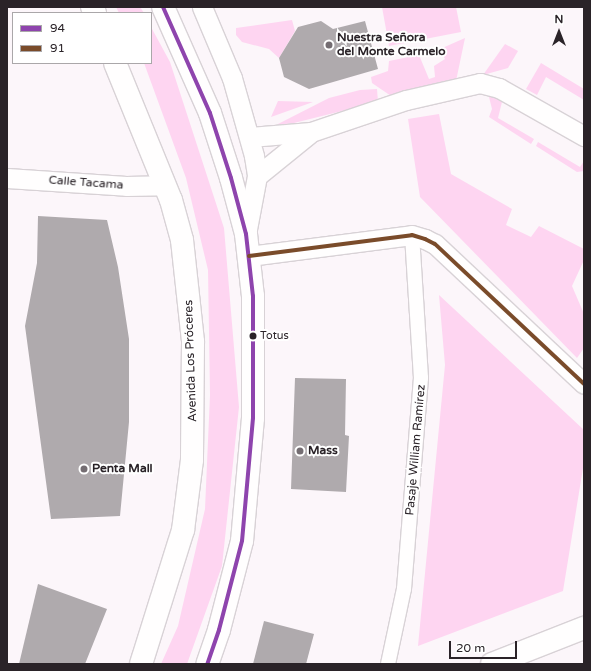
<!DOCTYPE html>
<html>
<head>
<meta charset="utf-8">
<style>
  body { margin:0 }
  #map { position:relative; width:591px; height:671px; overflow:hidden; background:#fcf6fa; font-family:"Varela Round",sans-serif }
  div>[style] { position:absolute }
  .green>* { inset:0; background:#fed5f1 }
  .building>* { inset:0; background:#afaaad }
  .roads { filter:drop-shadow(1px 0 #d8d2d6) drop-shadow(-1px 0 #d8d2d6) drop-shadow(0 1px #d8d2d6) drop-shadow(0 -1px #d8d2d6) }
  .pedestrian>* { height:14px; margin:-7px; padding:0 7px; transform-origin:7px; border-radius:7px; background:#fffefe }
  .minor>* { height:19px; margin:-9.5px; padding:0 9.5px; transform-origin:9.5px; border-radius:9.5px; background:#fffefe }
  .tertiary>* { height:22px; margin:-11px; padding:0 11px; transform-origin:11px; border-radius:11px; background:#fffefe }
  .secondary>* { height:22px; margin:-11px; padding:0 11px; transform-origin:11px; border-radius:11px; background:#fffefe }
  .bus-1>* { height:4px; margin:-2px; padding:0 2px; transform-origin:2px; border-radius:2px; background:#8e44ad }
  .bus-2>* { height:4px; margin:-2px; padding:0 2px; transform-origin:2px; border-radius:2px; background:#7a4b2a }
  .dots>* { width:11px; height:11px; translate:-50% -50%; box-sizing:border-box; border:2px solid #fff; border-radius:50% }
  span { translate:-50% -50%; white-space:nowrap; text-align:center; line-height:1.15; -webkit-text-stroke:4px #fff; paint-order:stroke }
  .bus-label { font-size:11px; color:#2a2328 }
  .left { translate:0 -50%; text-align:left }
  .poi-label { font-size:12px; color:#2a2328; font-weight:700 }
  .street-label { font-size:12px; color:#2a2328 }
  .frame { position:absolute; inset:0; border:8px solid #2a2328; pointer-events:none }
  .legend { position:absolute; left:12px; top:12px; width:140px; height:52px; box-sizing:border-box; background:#fff; border:1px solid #aaa7a9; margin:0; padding:5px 7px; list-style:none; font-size:12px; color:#2a2328 }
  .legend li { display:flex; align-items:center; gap:8px; height:20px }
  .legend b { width:20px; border:1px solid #aaa7a9 }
  .north { position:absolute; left:539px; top:12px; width:40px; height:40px; -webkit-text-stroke:3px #fff; paint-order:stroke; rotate:0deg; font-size:11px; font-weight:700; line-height:16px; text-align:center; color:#2a2328 }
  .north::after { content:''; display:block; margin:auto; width:14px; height:18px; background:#2a2328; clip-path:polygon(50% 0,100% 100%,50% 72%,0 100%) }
  .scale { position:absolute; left:449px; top:641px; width:68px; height:18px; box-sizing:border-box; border:2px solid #2a2328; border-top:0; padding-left:5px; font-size:12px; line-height:14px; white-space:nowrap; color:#2a2328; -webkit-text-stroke:3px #fff; paint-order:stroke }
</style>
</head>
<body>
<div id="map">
  <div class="green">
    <div style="clip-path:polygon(116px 7px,140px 7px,144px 13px,119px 13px)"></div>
    <div style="clip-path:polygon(382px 7px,456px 7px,461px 32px,389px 46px)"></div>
    <div style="clip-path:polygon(292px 20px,295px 31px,279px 58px,269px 49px,242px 42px,236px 35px,236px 28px)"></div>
    <div style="clip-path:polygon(151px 27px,170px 62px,224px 228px,239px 407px,222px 566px,187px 664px,161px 664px,178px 626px,205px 509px,210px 395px,208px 270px,186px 178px,144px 63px,151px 63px)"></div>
    <div style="clip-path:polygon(465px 38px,456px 81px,394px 98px,372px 83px,371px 77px,388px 71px,389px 61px,419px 55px,429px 79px,435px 77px,434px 66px,445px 59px,440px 49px)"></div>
    <div style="clip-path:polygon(505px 44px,518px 51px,508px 68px,483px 75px)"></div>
    <div style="clip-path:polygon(541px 63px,584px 89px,584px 100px,546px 77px,537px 95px,526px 89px)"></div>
    <div style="clip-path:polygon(377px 89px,378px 102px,294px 123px,276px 125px,329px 98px,360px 90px)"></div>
    <div style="clip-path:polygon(495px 94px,503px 98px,498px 118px,534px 139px,531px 144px,489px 117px,492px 109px,489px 97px)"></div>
    <div style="clip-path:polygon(278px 101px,313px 102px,271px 117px)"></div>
    <div style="clip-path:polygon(439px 114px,451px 174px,512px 209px,506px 225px,531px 237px,539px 226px,584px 249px,584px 260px,572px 286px,584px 314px,584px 348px,577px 358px,420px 197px,408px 119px)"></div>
    <div style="clip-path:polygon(538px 142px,580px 167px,584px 161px,584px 171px,577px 172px,536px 146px)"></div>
    <div style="clip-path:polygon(439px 295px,584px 430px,584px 462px,563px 591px,418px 646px,445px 365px)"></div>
  </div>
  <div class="building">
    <div style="clip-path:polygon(321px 21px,333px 29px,365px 21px,378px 69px,309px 89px,284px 77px,279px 58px,298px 27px)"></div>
    <div style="clip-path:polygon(38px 216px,107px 220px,118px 267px,129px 339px,129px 422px,120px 516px,51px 519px,25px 326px,37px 263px)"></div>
    <div style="clip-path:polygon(295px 378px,346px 379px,345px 435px,349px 436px,346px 492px,291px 489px)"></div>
    <div style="clip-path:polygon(38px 584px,107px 609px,85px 664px,19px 664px)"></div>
    <div style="clip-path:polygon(264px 621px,314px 634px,306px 664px,253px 664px)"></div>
  </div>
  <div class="roads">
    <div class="pedestrian">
      <div style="left:388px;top:664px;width:77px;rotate:-78deg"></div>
      <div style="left:404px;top:589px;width:212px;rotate:-85.4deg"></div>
      <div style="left:421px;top:378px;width:143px;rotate:-93.6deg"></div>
    </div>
    <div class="minor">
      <div style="left:202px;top:7px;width:77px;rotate:67.1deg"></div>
      <div style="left:232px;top:78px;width:81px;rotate:74.2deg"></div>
      <div style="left:254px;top:156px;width:20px;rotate:81deg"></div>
      <div style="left:257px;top:176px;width:59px;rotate:100.7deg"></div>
      <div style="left:250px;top:137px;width:61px;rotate:-4.7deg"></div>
      <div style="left:311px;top:132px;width:100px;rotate:-18.6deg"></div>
      <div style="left:406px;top:100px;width:76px;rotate:-12.9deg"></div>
      <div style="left:480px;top:83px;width:20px;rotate:15deg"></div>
      <div style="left:499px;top:88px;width:98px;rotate:29.5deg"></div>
      <div style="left:257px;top:176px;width:67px;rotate:-38.9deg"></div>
      <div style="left:7px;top:178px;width:119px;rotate:3.8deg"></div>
      <div style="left:126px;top:186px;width:39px;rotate:-1deg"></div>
      <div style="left:249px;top:256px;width:164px;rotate:-7.3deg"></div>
      <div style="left:412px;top:235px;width:14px;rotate:17deg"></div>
      <div style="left:425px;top:239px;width:11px;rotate:27deg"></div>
      <div style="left:435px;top:244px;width:204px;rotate:43.2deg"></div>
    </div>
    <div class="tertiary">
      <div style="left:492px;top:664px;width:99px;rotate:-21.4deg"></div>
    </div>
    <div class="secondary">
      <div style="left:92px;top:7px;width:7px;rotate:63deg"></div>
      <div style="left:163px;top:7px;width:116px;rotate:66.1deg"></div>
      <div style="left:210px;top:113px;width:68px;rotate:72.1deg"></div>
      <div style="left:231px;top:178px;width:58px;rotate:75deg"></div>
      <div style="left:246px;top:234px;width:62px;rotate:83.6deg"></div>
      <div style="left:253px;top:296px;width:122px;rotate:90deg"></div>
      <div style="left:253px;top:418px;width:123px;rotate:95.1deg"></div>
      <div style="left:242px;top:541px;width:92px;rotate:104.5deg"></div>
      <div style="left:219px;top:630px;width:36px;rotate:109deg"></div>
      <div style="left:115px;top:63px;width:148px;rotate:67.8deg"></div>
      <div style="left:171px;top:200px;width:41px;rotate:74.6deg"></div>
      <div style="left:182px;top:240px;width:103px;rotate:83.8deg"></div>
      <div style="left:193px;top:342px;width:118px;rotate:90.5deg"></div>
      <div style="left:192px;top:460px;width:71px;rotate:97.3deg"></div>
      <div style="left:183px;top:530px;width:140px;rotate:107.4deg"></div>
    </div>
  </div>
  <div class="bus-1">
    <div style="left:163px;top:7px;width:116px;rotate:66.1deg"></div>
    <div style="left:210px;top:113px;width:68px;rotate:72.1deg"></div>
    <div style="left:231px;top:178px;width:58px;rotate:75deg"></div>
    <div style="left:246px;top:234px;width:62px;rotate:83.6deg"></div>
    <div style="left:253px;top:296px;width:122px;rotate:90deg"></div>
    <div style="left:253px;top:418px;width:123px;rotate:95.1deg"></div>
    <div style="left:242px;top:541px;width:92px;rotate:104.5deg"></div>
    <div style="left:219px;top:630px;width:36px;rotate:109deg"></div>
  </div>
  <div class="bus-2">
    <div style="left:249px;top:256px;width:164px;rotate:-7.3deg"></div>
    <div style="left:412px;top:235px;width:14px;rotate:17deg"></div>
    <div style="left:425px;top:239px;width:11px;rotate:27deg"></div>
    <div style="left:435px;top:244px;width:204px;rotate:43.2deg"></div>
  </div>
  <div class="dots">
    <div style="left:329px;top:45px;background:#746d72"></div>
    <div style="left:253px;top:336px;background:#2a2328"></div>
    <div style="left:300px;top:451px;background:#746d72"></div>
    <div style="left:84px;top:469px;background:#746d72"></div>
  </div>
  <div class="bus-label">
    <span class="left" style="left:260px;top:336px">Totus</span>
  </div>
  <div class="poi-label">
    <span class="left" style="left:337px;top:45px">Nuestra Señora<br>del Monte Carmelo</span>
    <span class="left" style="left:308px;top:451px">Mass</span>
    <span class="left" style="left:92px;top:469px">Penta Mall</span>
  </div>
  <div class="street-label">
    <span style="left:86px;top:183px;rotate:4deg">Calle Tacama</span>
    <span style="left:191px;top:361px;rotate:-92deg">Avenida Los Próceres</span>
    <span style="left:416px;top:450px;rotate:-85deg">Pasaje William Ramírez</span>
  </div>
  <div class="frame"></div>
  <ul class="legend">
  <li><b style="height:5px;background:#8e44ad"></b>94</li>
  <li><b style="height:5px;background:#7a4b2a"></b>91</li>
  </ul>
  <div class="north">N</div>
  <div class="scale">20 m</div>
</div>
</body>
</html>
